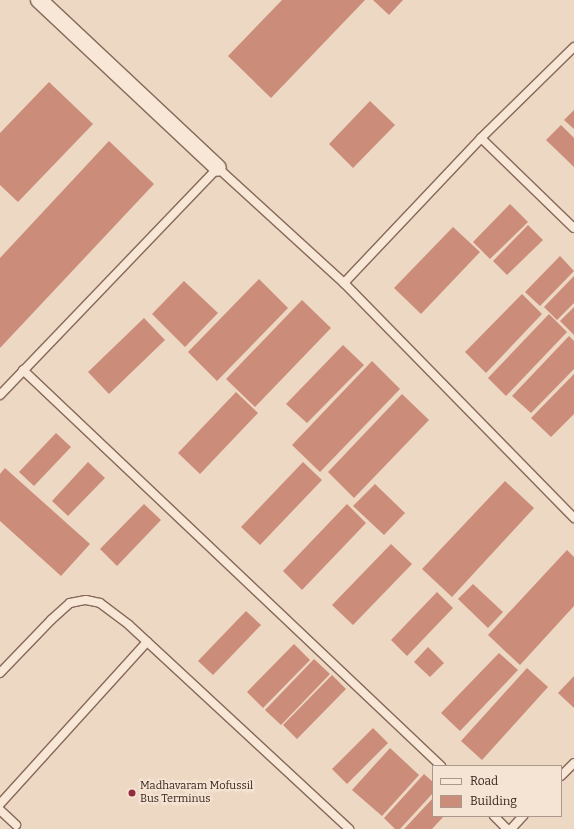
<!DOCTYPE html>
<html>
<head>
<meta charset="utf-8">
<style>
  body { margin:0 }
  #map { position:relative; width:574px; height:829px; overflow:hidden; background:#edd8c3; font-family:Bitter,serif }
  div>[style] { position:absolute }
  .building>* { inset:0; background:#cb8c7a }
  .roads { filter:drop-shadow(1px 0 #87695a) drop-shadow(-1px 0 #87695a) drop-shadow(0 1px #87695a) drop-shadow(0 -1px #87695a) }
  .lane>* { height:8px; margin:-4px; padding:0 4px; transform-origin:4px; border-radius:4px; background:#f8e7d6 }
  .street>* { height:16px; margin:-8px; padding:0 8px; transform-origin:8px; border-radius:8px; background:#f8e7d6 }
  .dots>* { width:11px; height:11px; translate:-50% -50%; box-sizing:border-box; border:2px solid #f5e4d3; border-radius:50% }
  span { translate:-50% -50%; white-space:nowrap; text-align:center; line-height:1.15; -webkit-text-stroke:3.5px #f5e4d3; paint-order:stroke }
  .poi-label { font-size:11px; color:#37251e }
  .left { translate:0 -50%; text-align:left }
  .legend { position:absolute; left:432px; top:765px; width:130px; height:52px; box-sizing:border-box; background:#f5e4d3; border:1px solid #a9988b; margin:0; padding:5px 7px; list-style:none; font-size:12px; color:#37251e }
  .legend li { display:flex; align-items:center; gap:8px; height:20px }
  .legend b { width:20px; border:1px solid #a9988b }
</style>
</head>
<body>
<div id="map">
  <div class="building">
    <div style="clip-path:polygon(282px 0,365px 0,271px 98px,228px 56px)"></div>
    <div style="clip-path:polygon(373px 0,403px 0,389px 15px)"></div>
    <div style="clip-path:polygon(49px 82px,93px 124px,18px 202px,0 185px,0 133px)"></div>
    <div style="clip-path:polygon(370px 101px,395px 125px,353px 168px,329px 144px)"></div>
    <div style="clip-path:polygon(574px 110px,574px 129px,564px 120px)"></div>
    <div style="clip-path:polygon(561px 125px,574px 138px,574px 167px,546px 140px)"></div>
    <div style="clip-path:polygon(109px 141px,154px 184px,0 348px,0 258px)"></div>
    <div style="clip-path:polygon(510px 204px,528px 222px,490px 259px,473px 242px)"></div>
    <div style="clip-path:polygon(528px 225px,543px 240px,507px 275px,493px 261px)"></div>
    <div style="clip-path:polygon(453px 227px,480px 252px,421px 314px,394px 288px)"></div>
    <div style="clip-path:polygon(560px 256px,574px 271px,540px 306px,525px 292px)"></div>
    <div style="clip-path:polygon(574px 276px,574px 303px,557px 320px,544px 307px)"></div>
    <div style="clip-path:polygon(259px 279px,288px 308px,217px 381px,188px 352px)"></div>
    <div style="clip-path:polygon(184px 281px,218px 313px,185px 347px,152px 314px)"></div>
    <div style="clip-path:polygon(522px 294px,542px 314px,486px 373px,465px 352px)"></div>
    <div style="clip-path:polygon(302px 300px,331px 328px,255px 407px,226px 379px)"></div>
    <div style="clip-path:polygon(574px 307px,574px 335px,560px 321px)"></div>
    <div style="clip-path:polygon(549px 314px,567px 332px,506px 396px,488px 378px)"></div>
    <div style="clip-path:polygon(144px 318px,165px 340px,109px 394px,88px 372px)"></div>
    <div style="clip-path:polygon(569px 336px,574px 341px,574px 369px,531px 413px,512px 396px)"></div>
    <div style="clip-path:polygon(343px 345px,364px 365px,307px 423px,286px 404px)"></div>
    <div style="clip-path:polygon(372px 361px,400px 389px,320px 472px,292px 445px)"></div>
    <div style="clip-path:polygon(574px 374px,574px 414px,551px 437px,531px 418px)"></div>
    <div style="clip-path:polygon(236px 392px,258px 413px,200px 474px,178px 453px)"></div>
    <div style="clip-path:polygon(402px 394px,429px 420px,354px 498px,328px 472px)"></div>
    <div style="clip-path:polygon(56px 433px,71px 447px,34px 486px,19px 472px)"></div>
    <div style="clip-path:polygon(88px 462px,105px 478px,68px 516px,52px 501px)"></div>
    <div style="clip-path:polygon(303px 462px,322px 480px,260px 545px,241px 527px)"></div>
    <div style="clip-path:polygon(5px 468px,90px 544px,61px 576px,0 521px,0 474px)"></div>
    <div style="clip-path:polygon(505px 481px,534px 508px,452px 597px,422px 569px)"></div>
    <div style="clip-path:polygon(375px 484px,405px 513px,384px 535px,353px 506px)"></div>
    <div style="clip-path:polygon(144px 504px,161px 520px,117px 566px,100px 549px)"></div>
    <div style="clip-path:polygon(347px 504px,366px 523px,302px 590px,283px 571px)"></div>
    <div style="clip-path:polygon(391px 544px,412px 564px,353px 625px,332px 605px)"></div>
    <div style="clip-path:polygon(567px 550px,574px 557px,574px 606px,520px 665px,488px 635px)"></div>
    <div style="clip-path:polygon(473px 584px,503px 612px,488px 628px,458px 599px)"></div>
    <div style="clip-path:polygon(437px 592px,453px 608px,407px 656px,391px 640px)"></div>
    <div style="clip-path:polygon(246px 611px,261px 625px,213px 675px,198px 661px)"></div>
    <div style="clip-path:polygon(294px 644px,310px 660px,263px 708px,247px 692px)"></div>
    <div style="clip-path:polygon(428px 647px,444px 663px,430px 677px,414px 662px)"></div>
    <div style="clip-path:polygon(499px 653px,518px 670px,460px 731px,441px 713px)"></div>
    <div style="clip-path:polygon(314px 659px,330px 674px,281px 725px,265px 710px)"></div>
    <div style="clip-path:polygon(527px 668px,548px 687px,482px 760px,461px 741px)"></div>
    <div style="clip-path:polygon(332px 675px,346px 689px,297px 739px,283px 725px)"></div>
    <div style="clip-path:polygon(574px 676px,574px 708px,558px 693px)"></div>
    <div style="clip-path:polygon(373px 728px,388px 743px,347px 784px,332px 769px)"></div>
    <div style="clip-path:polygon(390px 748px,419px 775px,382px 816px,352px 790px)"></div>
    <div style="clip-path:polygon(424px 774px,433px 782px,433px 793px,400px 829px,395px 829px,384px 818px)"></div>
    <div style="clip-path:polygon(433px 798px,433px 816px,444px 816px,432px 829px,404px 829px)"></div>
  </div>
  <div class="roads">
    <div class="lane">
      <div style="left:481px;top:138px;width:129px;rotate:44.1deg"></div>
      <div style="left:344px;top:283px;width:199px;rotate:-46.6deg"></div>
      <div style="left:481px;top:138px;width:130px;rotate:-44.4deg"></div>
      <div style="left:23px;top:370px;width:576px;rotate:43.45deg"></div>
      <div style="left:0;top:395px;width:315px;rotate:-46.2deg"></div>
      <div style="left:218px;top:168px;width:171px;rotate:42.4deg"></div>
      <div style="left:344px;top:283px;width:329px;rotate:45.6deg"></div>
      <div style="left:0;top:673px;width:74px;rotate:-46.1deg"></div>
      <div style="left:51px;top:620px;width:25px;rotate:-42deg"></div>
      <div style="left:70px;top:603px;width:16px;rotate:-11deg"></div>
      <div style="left:86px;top:600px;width:14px;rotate:12deg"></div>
      <div style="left:100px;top:603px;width:36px;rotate:37deg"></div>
      <div style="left:129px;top:625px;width:300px;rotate:42.8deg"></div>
      <div style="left:561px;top:776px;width:18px;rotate:-45deg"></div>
      <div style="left:0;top:804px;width:219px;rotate:-47.8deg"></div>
      <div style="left:0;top:810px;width:22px;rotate:43deg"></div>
      <div style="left:494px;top:816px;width:18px;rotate:45deg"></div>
      <div style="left:511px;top:829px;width:18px;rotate:-47deg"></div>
    </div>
    <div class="street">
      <div style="left:39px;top:0;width:245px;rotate:43.2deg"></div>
    </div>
  </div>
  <div class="dots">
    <div style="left:132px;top:793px;background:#952b41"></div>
  </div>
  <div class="poi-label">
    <span class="left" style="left:140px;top:793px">Madhavaram Mofussil<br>Bus Terminus</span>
  </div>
  <ul class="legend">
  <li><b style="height:5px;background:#f8e7d6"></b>Road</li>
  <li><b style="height:11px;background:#cb8c7a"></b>Building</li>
  </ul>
</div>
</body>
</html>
